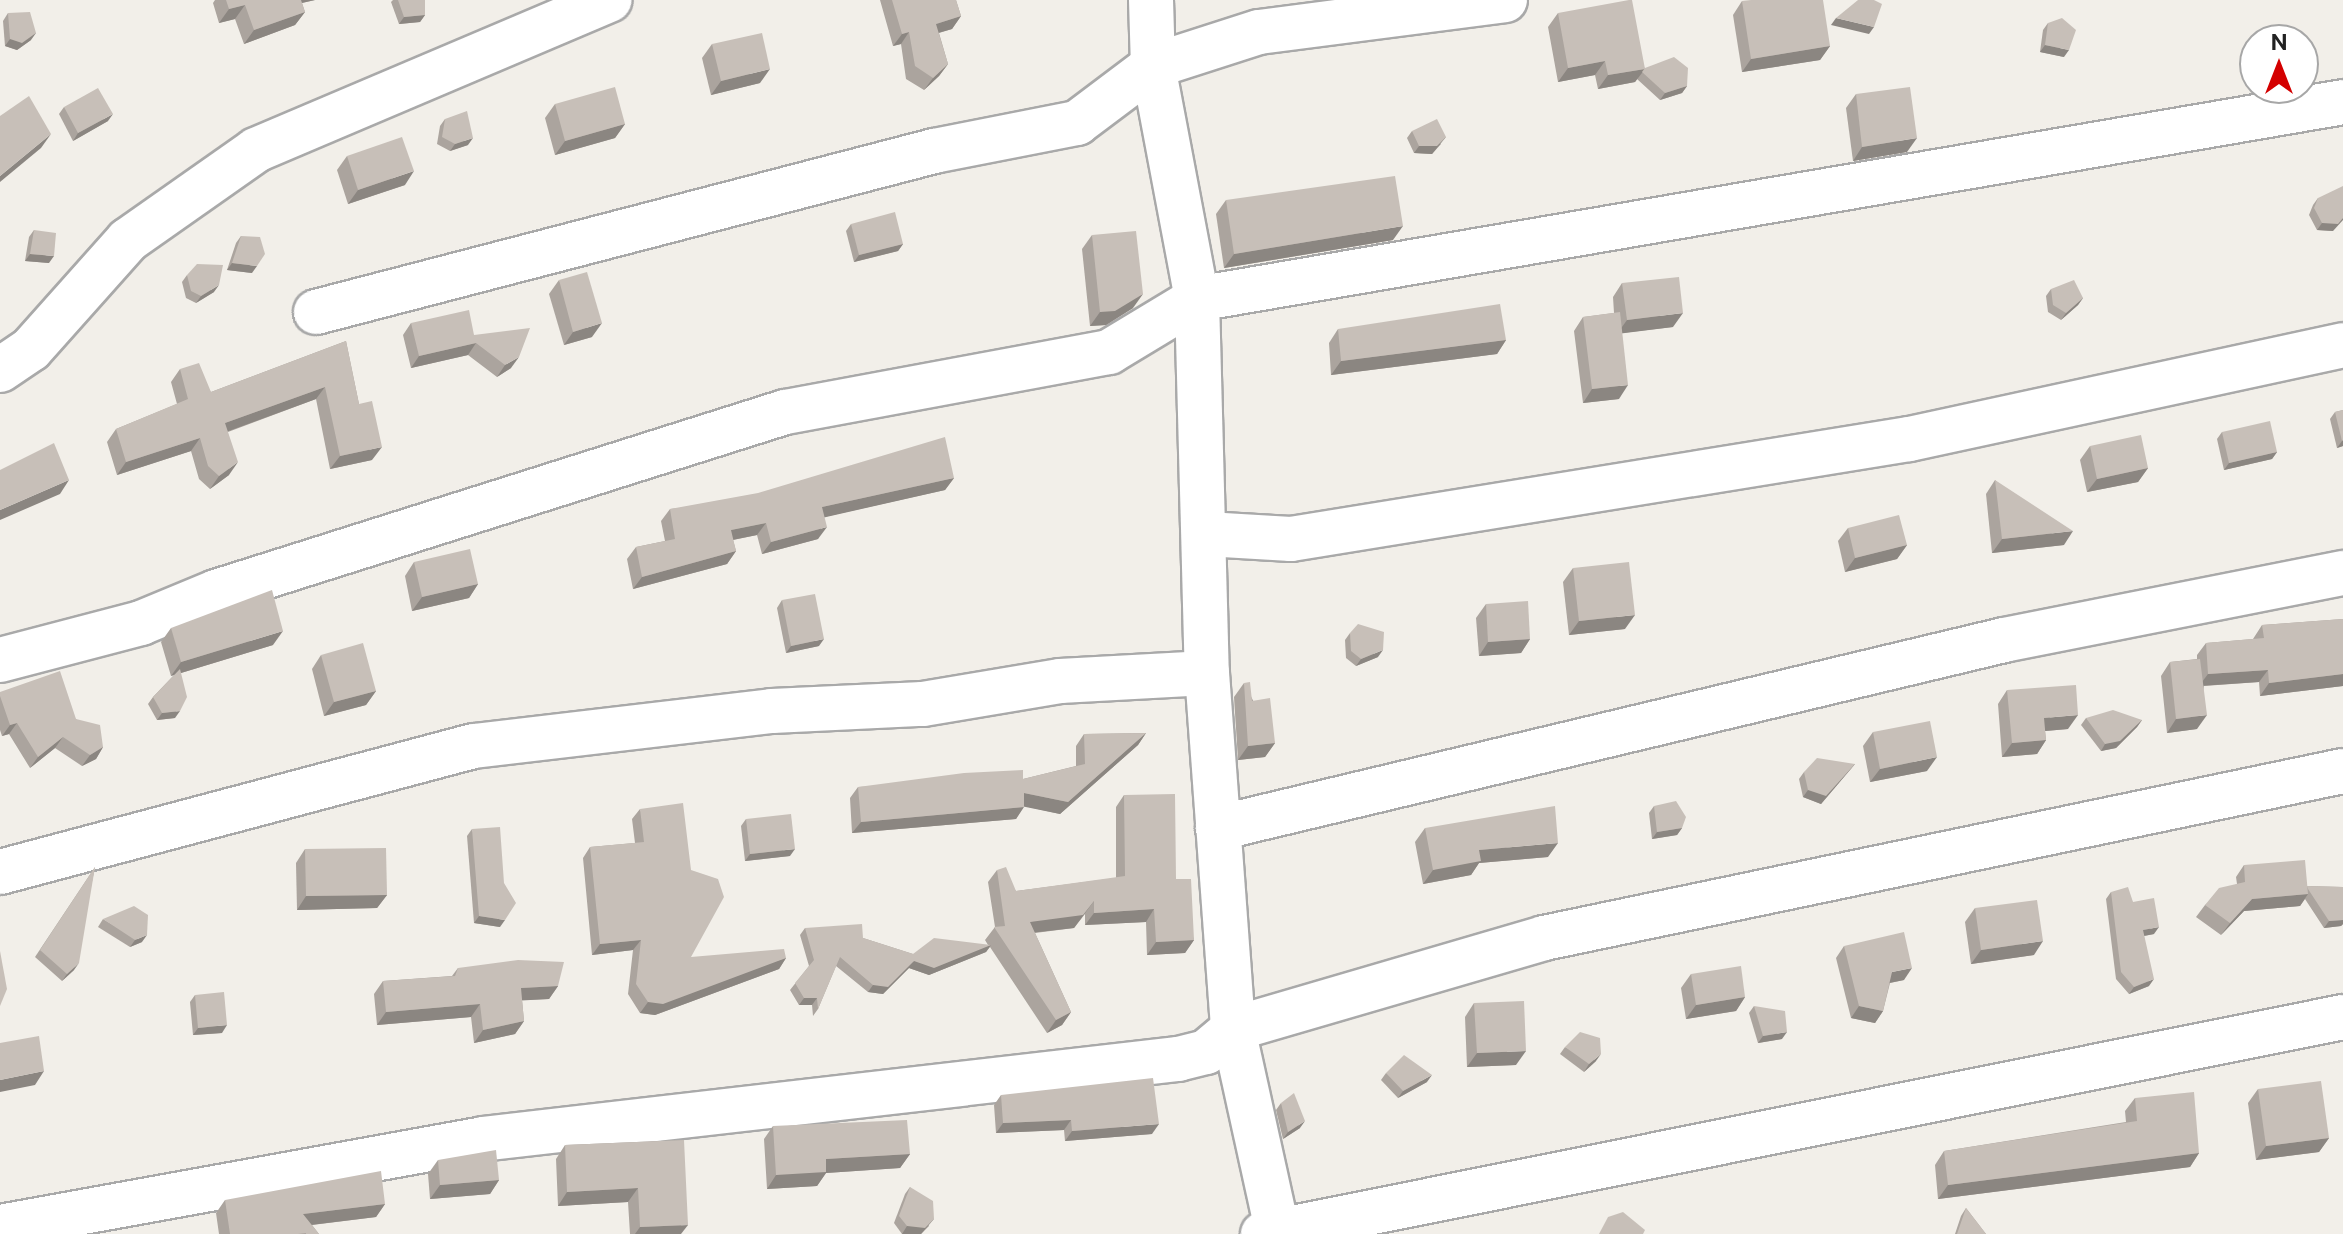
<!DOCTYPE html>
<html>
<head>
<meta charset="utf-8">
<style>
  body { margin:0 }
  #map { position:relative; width:2343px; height:1234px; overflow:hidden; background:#f2efe9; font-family:"Public Sans",sans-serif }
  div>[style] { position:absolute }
  .roads { filter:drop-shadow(2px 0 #a9a9a9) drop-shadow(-2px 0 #a9a9a9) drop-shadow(0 2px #a9a9a9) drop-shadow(0 -2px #a9a9a9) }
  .minor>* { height:44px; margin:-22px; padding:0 22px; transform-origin:22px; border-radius:22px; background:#fff }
  .wall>* { inset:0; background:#aba49e }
  .shaded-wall>* { inset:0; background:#8b8681 }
  .building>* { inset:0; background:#c7bfb8 }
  span { translate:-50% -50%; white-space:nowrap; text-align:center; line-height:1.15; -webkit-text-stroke:6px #fff; paint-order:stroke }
  .north { position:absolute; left:2239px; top:24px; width:80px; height:80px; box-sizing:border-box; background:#fff; border:2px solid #a7a7a7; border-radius:50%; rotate:0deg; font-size:22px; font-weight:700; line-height:32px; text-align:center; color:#222 }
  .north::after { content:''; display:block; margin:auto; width:28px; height:36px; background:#d40000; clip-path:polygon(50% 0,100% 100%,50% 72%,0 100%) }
</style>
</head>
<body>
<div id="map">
  <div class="roads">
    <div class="minor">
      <div style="left:1151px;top:0;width:66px;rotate:88.3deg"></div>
      <div style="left:1153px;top:66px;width:237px;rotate:79.3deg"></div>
      <div style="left:1197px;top:299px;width:374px;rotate:88.5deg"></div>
      <div style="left:1207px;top:673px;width:357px;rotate:85.8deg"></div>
      <div style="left:1233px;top:1029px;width:210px;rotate:77.6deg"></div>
      <div style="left:316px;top:312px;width:639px;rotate:-14.6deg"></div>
      <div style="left:934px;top:151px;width:146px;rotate:-11.1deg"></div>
      <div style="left:1077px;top:123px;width:95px;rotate:-36.9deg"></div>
      <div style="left:1153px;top:66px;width:111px;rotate:-17.8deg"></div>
      <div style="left:1259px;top:32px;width:248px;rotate:-7.4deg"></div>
      <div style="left:0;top:370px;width:37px;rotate:-34deg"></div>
      <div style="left:31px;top:349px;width:146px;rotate:-48.3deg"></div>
      <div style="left:128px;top:240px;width:156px;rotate:-35.1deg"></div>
      <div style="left:256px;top:150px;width:384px;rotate:-23deg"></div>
      <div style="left:1206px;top:534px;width:85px;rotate:3.4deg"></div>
      <div style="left:1291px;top:539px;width:626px;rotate:-9.19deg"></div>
      <div style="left:1909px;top:439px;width:444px;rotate:-12.2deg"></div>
      <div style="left:0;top:660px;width:146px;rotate:-14.7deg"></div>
      <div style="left:141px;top:623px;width:81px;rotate:-22.5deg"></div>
      <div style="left:216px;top:592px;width:597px;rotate:-17.55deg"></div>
      <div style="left:785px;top:412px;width:330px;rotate:-10.5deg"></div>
      <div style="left:1109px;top:352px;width:103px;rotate:-31.1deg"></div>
      <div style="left:1197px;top:299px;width:1163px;rotate:-9.75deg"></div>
      <div style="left:1218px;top:828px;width:808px;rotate:-13.45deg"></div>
      <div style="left:2004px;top:640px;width:346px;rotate:-11.2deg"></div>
      <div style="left:0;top:872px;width:490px;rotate:-14.9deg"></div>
      <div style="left:474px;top:746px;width:300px;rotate:-6.7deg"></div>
      <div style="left:772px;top:711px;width:151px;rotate:-2.7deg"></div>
      <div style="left:923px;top:704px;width:139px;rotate:-9.5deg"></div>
      <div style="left:1060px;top:681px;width:147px;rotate:-3.1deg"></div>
      <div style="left:0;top:1227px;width:490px;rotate:-10.3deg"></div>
      <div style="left:482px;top:1139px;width:701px;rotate:-6.56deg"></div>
      <div style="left:1178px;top:1059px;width:29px;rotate:-14deg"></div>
      <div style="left:1206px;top:1052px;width:35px;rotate:-40deg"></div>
      <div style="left:1233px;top:1029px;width:324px;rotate:-16.3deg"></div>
      <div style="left:1544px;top:938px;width:816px;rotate:-11.81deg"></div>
      <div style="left:1263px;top:1234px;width:1102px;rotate:-11.36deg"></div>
    </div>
  </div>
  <div class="wall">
    <div style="clip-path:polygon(215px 0,315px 0,302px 3px,305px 12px,295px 25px,244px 44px,235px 19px,219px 23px,213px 3px)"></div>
    <div style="clip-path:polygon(393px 0,425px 0,425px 15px,420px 22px,399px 24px,391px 2px)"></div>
    <div style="clip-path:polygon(880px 0,956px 0,961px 16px,952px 29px,939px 33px,948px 64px,939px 76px,924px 90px,906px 79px,901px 44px,893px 46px)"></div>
    <div style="clip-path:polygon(1742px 1px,1830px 46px,1820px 60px,1742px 72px,1733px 15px)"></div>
    <div style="clip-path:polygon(8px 13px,31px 40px,17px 50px,5px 46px,3px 21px)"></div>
    <div style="clip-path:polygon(1558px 13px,1645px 68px,1687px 86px,1682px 93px,1660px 100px,1637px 79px,1635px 82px,1598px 89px,1595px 75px,1558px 82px,1548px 27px)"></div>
    <div style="clip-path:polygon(2048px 23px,2064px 57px,2040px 52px,2043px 30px)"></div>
    <div style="clip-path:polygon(712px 44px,760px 83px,711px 95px,702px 58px)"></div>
    <div style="clip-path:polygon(1856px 94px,1907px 152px,1853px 161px,1846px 108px)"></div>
    <div style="clip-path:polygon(555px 104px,625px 124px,615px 138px,555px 155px,545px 118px)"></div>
    <div style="clip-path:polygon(64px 107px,108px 121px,73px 141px,59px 114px)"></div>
    <div style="clip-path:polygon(445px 119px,468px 145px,450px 151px,437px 144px,440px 126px)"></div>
    <div style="clip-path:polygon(1412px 131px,1441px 144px,1432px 154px,1414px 153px,1407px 138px)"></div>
    <div style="clip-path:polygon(347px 156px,405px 185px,348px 204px,337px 170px)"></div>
    <div style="clip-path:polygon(2318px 198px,2333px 231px,2317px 230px,2309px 215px,2313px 205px)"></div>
    <div style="clip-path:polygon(1226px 200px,1393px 240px,1224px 268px,1216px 214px)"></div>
    <div style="clip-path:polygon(851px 224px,903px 244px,898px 251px,854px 262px,846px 231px)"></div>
    <div style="clip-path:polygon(34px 230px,49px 263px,25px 261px,29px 237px)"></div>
    <div style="clip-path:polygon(1092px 235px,1133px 308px,1106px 325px,1090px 326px,1082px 249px)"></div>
    <div style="clip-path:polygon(241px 236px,252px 273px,227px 270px,236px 243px)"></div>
    <div style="clip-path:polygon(187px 275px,214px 292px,196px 303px,186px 298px,182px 282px)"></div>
    <div style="clip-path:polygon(559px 280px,592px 337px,564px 345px,549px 294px)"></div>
    <div style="clip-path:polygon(1622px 283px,1673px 327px,1622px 333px,1619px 399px,1583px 403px,1574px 331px,1583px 317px,1614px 313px,1613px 297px)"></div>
    <div style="clip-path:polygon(2051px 289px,2083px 298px,2078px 305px,2061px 320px,2048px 312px,2046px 296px)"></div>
    <div style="clip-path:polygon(411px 323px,474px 335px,511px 368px,497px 377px,468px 355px,411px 368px,403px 335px)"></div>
    <div style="clip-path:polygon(1338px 329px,1506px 340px,1497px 354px,1331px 375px,1329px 343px)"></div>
    <div style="clip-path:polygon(346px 341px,359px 404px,372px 460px,330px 469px,316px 399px,228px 432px,229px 475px,210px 489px,199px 479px,191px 451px,117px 475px,107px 442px,116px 429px,177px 404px,171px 382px,180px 369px,211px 392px)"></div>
    <div style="clip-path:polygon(2343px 410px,2343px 446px,2337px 448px,2330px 419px,2335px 412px)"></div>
    <div style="clip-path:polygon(2222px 432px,2277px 452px,2272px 459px,2224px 470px,2217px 439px)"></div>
    <div style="clip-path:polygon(2090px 446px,2148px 468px,2138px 482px,2087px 492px,2080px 460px)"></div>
    <div style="clip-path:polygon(954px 478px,945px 490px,824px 517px,818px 539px,762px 554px,757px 535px,733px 540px,736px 551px,727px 564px,633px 589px,627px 559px,636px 547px,665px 541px,661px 521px,670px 509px)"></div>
    <div style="clip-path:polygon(1995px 480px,2064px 545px,1992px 553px,1986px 494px)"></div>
    <div style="clip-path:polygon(1848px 528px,1907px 545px,1897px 559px,1845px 572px,1838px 541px)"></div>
    <div style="clip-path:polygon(414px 562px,478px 584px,469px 598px,412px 611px,405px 576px)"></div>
    <div style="clip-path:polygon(1573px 568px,1625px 629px,1569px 635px,1563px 582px)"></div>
    <div style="clip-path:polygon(782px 600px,819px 646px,786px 653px,777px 608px)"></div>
    <div style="clip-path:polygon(1486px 604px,1530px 639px,1521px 653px,1479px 656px,1476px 618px)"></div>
    <div style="clip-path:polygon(2343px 619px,2343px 686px,2260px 696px,2259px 682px,2204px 686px,2197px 729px,2167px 733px,2161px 676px,2170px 662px,2197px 659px,2197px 655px,2206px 643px,2253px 639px,2262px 625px)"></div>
    <div style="clip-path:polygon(171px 628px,273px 645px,181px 673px,175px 718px,157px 720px,148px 704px,153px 697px,175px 674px,171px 676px,161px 642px)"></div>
    <div style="clip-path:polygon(1350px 633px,1378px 657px,1356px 666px,1346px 658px,1345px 640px)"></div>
    <div style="clip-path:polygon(321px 655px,376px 691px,366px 705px,324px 716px,312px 669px)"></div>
    <div style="clip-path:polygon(1244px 683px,1275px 743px,1265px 757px,1238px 760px,1234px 697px)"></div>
    <div style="clip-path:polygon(2007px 690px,2068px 729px,2045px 731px,2046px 740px,2037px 754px,2002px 757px,1998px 704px)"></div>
    <div style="clip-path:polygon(0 692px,76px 719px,103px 747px,96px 759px,82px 766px,55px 748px,30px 768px,9px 734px,2px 736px,0 730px)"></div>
    <div style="clip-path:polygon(2086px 718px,2142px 720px,2137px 727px,2116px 748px,2101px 751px,2081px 725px)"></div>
    <div style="clip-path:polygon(1873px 732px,1927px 771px,1870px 782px,1863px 746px)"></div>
    <div style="clip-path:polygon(1146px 733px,1138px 745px,1060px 814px,1024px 806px,1016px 819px,852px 833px,850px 798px,858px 787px,1023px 779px,1076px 766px,1076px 746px,1084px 734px)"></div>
    <div style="clip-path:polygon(1855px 764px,1821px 804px,1803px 797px,1799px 779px,1804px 772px)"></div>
    <div style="clip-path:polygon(1124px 795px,1176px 879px,1194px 940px,1185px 953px,1147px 955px,1146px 922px,1085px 925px,1085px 914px,1074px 928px,1035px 933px,1071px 1012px,1062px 1025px,1047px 1033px,990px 947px,986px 952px,929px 975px,909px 968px,883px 994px,868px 992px,836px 966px,818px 1009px,813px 1016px,812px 1005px,799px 1005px,790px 990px,809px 966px,800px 935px,805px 928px,863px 938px,913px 954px,988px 945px,985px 940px,995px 927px,988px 882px,997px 870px,1016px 891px,1116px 878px,1116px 807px)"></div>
    <div style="clip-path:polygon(1654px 806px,1682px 828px,1677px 835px,1652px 839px,1649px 813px)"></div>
    <div style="clip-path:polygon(640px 809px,691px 957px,786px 958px,779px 969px,655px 1015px,640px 1013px,628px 994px,633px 950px,592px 955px,583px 858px,590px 847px,635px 843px,632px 819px)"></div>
    <div style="clip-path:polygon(746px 819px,790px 856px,745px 861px,741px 826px)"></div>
    <div style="clip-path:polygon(1425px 828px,1548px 857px,1479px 863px,1471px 875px,1423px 884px,1415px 842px)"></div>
    <div style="clip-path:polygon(472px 829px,500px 927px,474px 923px,467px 836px)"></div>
    <div style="clip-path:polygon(305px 849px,387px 895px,377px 908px,297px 910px,296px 863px)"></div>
    <div style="clip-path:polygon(2244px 865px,2307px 886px,2343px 887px,2343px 924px,2341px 926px,2324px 928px,2305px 899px,2300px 906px,2244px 911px,2221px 935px,2196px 917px,2205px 905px,2237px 884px,2236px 877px)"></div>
    <div style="clip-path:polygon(95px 867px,74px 970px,62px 981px,35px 957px)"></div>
    <div style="clip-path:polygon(2111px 892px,2133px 902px,2154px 934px,2144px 936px,2149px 986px,2129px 994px,2116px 979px,2106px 899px)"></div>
    <div style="clip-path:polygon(1975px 908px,2034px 955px,1971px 964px,1965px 922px)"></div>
    <div style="clip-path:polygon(103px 919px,142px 942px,130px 947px,98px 927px)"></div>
    <div style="clip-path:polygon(1844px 946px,1904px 980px,1890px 983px,1883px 1011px,1875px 1023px,1851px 1018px,1836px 958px)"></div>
    <div style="clip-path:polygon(458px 968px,558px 986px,549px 999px,522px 1000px,524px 1021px,515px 1034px,474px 1043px,471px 1017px,377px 1025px,374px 994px,383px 981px,452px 976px)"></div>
    <div style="clip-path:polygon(1691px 974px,1745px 997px,1736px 1011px,1686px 1019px,1681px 988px)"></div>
    <div style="clip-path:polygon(195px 995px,222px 1033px,193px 1035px,190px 1002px)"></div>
    <div style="clip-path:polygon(1474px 1003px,1516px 1065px,1467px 1067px,1465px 1017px)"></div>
    <div style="clip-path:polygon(1754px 1006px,1782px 1039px,1758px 1043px,1749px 1013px)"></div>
    <div style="clip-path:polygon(1565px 1047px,1596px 1061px,1584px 1072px,1560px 1054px)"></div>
    <div style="clip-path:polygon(1386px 1073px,1427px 1082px,1398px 1098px,1381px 1080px)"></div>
    <div style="clip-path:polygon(2258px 1089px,2329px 1138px,2319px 1152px,2256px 1160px,2248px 1103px)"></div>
    <div style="clip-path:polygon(1001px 1095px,1152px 1134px,1065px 1141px,1064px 1130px,996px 1133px,994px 1105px)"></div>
    <div style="clip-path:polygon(2135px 1098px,2199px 1153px,2190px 1167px,1938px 1199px,1935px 1165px,1944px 1151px,2126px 1122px,2125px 1111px)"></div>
    <div style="clip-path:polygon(1281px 1103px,1300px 1128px,1283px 1139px,1276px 1110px)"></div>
    <div style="clip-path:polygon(773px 1126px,910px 1154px,900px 1168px,826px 1173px,817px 1186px,767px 1189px,764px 1139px)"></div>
    <div style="clip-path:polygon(684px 1140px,681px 1234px,630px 1234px,628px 1202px,558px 1206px,556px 1159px,565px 1145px)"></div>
    <div style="clip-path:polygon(438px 1160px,499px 1180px,490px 1194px,430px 1199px,428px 1174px)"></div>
    <div style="clip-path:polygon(910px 1187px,929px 1226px,921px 1234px,902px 1234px,894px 1223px,905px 1194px)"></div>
    <div style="clip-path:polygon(225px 1200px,385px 1204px,376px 1217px,312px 1225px,319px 1234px,219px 1234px,216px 1213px)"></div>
    <div style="clip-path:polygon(1966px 1208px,1986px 1234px,1955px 1234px,1961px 1216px)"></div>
  </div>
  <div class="shaded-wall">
    <div style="clip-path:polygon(293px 0,315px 0,288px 6px)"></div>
    <div style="clip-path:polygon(245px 5px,235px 19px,219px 23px,229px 9px)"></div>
    <div style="clip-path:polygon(305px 12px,295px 25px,244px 44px,254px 30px)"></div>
    <div style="clip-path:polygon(425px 15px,420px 22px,399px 24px,404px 17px)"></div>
    <div style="clip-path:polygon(961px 16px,952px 29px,927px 36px,936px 24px)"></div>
    <div style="clip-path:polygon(1836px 18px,1874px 27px,1869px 34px,1831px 25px)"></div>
    <div style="clip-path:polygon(909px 32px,901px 44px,893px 46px,902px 34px)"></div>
    <div style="clip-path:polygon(36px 33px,31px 40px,17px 50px,5px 46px,10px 39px)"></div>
    <div style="clip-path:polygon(2045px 45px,2069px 50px,2064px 57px,2040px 52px)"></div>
    <div style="clip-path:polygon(1830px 46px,1820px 60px,1742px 72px,1751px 59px)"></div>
    <div style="clip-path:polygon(1605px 61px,1595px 75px,1558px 82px,1568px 68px)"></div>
    <div style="clip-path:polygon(948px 64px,939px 76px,924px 90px,933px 78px)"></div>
    <div style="clip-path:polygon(770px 69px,760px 83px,711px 95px,721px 81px)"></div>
    <div style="clip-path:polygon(1645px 69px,1635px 82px,1598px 89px,1608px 75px)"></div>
    <div style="clip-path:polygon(1687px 86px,1682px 93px,1660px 100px,1665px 93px)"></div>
    <div style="clip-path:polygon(113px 114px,108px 121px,73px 141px,78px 133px)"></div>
    <div style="clip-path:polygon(625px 124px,615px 138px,555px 155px,565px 141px)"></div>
    <div style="clip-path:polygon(51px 134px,41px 148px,0 182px,0 176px)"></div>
    <div style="clip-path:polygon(1446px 137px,1432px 154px,1414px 153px,1419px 146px)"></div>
    <div style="clip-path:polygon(473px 138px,468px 145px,450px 151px,455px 144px)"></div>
    <div style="clip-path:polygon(1917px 138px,1907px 152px,1853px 161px,1862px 147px)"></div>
    <div style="clip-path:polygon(414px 171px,405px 185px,348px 204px,358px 190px)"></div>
    <div style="clip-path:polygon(2343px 218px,2343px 220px,2333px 231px,2317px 230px,2322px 223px)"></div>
    <div style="clip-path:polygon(1403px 226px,1393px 240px,1224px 268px,1234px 254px)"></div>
    <div style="clip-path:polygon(903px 244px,898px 251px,854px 262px,859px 255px)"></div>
    <div style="clip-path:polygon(30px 254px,54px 256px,49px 263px,25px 261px)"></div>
    <div style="clip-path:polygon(232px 263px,257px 266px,252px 273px,227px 270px)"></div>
    <div style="clip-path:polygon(219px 285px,214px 292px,196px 303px,201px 296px)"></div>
    <div style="clip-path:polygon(1143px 294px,1133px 308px,1106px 325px,1090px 326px,1100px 312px)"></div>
    <div style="clip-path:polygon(2083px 298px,2078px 305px,2061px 320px,2066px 313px)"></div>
    <div style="clip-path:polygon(1683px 313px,1673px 327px,1617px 334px,1627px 320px)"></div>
    <div style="clip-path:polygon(602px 323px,592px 337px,564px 345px,573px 332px)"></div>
    <div style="clip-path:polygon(1506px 340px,1497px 354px,1331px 375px,1341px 361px)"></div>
    <div style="clip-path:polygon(476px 343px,468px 355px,411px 368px,419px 356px)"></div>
    <div style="clip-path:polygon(519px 357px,511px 368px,497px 377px,505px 365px)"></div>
    <div style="clip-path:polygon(1628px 385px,1619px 399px,1583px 403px,1592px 389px)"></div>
    <div style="clip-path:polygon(325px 387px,316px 399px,215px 436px,225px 423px)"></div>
    <div style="clip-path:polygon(200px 438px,191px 451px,117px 475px,126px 462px)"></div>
    <div style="clip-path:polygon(2343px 440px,2343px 446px,2337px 448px,2342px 441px)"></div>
    <div style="clip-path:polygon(382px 447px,372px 460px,330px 469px,340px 456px)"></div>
    <div style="clip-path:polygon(2277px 452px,2272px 459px,2224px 470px,2229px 463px)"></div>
    <div style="clip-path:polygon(238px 462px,229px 475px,210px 489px,219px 476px)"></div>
    <div style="clip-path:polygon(2148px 468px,2138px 482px,2087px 492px,2097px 479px)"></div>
    <div style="clip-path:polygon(954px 478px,945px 490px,813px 520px,822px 507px)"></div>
    <div style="clip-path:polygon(69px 480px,60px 494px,0 520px,0 510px)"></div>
    <div style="clip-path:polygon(766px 523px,757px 535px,722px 542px,731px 530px)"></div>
    <div style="clip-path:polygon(827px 527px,818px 539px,762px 554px,771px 542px)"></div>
    <div style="clip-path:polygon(2073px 531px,2064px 545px,1992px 553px,2002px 539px)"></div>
    <div style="clip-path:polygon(1907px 545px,1897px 559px,1845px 572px,1855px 558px)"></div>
    <div style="clip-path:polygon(736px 551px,727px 564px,633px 589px,642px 577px)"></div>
    <div style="clip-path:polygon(478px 584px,469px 598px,412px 611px,422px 597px)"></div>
    <div style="clip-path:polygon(1635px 615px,1625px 629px,1569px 635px,1579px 621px)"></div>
    <div style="clip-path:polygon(283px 631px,273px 645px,171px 676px,181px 662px)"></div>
    <div style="clip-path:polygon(824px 639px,819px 646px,786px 653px,791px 646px)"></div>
    <div style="clip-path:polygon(1530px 639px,1521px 653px,1479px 656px,1488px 642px)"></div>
    <div style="clip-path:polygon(1383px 650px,1378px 657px,1356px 666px,1361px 659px)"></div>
    <div style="clip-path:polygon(2268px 670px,2259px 682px,2199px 686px,2208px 674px)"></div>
    <div style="clip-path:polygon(2343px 674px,2343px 686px,2260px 696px,2269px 683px)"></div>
    <div style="clip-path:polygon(376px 691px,366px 705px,324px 716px,334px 702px)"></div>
    <div style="clip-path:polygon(180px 711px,175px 718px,157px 720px,162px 713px)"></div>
    <div style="clip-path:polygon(2078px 715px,2068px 729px,2034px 732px,2044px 718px)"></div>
    <div style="clip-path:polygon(2207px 715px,2197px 729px,2167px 733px,2176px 719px)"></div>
    <div style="clip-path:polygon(2142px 720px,2137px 727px,2116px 748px,2101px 751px,2105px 744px)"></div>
    <div style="clip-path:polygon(17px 723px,9px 734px,2px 736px,10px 725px)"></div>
    <div style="clip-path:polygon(1146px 733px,1138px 745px,1060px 814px,1016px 805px,1024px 793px,1068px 802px)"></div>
    <div style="clip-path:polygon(63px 737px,55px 748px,30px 768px,38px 757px)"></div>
    <div style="clip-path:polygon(2046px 740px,2037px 754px,2002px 757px,2012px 743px)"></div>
    <div style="clip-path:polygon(1275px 743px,1265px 757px,1238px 760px,1248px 746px)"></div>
    <div style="clip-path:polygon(103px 747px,96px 759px,82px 766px,90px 755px)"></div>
    <div style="clip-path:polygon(1937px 757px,1927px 771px,1870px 782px,1880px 769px)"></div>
    <div style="clip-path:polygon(1855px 764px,1821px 804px,1803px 797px,1808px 790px)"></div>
    <div style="clip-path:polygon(1024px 807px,1016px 819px,852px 833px,861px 822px)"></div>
    <div style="clip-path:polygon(1682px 828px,1677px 835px,1652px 839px,1657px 832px)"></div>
    <div style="clip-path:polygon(1558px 843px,1548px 857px,1479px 863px,1471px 875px,1423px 884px,1433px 870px,1479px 850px)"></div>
    <div style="clip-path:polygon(795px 849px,790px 856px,745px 861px,750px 854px)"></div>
    <div style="clip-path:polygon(2308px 894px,2300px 906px,2244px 911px,2221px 935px,2230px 923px,2252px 899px)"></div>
    <div style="clip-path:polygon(387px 895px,377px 908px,297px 910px,306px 896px)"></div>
    <div style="clip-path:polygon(1094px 901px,1074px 928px,1021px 934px,1030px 922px)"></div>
    <div style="clip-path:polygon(1154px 909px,1146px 922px,1085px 925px,1094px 913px)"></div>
    <div style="clip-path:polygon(479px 916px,505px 920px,500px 927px,474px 923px)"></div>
    <div style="clip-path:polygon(2343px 920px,2343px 924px,2341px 926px,2324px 928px,2329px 921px)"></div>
    <div style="clip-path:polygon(2159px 927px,2154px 934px,2138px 937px,2143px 930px)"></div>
    <div style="clip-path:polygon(147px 935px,142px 942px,130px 947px,135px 940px)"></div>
    <div style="clip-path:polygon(641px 940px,633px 950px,592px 955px,600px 944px)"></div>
    <div style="clip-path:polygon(1194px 940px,1185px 953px,1147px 955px,1156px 942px)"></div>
    <div style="clip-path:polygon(2043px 941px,2034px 955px,1971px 964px,1981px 950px)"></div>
    <div style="clip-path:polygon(991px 945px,986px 952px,929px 975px,909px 968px,883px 994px,868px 992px,873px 985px,914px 961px)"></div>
    <div style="clip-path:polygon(786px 958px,779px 969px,655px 1015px,640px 1013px,648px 1002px)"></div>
    <div style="clip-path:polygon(79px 963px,74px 970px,62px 981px,67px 974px)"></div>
    <div style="clip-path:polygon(1912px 968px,1904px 980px,1884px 984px,1892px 972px)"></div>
    <div style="clip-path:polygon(2154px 979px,2149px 986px,2129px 994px,2134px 987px)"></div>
    <div style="clip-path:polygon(558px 986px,549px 999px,512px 1001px,521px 988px)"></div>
    <div style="clip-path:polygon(1745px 997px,1736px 1011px,1686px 1019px,1696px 1005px)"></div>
    <div style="clip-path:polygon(804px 998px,817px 998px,812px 1005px,799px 1005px)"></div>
    <div style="clip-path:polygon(480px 1004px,471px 1017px,377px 1025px,386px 1012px)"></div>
    <div style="clip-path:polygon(1859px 1006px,1883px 1011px,1875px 1023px,1851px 1018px)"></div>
    <div style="clip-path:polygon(1071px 1012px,1062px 1025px,1047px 1033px,1056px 1020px)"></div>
    <div style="clip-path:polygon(524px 1021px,515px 1034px,474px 1043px,483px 1030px)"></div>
    <div style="clip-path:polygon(227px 1025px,222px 1033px,193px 1035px,198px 1028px)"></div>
    <div style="clip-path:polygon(1787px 1032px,1782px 1039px,1758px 1043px,1763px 1036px)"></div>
    <div style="clip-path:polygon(1526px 1051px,1516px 1065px,1467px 1067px,1477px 1053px)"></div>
    <div style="clip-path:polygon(1601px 1054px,1596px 1061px,1584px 1072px,1589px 1064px)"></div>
    <div style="clip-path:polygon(44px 1071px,35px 1085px,0 1092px,0 1080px)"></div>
    <div style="clip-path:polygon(1432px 1075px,1427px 1082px,1398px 1098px,1403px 1091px)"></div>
    <div style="clip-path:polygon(1071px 1120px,1064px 1130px,996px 1133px,1003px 1123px)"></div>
    <div style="clip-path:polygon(1305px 1121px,1300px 1128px,1283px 1139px,1288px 1132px)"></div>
    <div style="clip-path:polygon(1159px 1124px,1152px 1134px,1065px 1141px,1072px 1131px)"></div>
    <div style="clip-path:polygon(2329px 1138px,2319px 1152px,2256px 1160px,2266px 1146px)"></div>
    <div style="clip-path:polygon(2199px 1153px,2190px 1167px,1938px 1199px,1948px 1185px)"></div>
    <div style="clip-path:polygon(910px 1154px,900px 1168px,826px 1173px,817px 1186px,767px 1189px,776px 1175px,826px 1159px)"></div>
    <div style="clip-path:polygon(499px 1180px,490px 1194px,430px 1199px,440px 1185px)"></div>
    <div style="clip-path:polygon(638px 1188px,628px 1202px,558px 1206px,567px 1192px)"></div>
    <div style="clip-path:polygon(385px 1204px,376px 1217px,294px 1227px,303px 1214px)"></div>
    <div style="clip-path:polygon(934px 1219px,921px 1234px,902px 1234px,907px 1226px)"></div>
    <div style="clip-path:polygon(688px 1225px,681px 1234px,635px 1234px,640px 1227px)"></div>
  </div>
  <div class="building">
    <div style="clip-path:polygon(226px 0,301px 0,305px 12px,254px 30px,245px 5px,229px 9px)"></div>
    <div style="clip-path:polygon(398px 0,425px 0,425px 15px,404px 17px)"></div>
    <div style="clip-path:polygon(892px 0,956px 0,961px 16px,936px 24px,948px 64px,933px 78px,915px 66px,909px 32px,902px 34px)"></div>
    <div style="clip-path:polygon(1629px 0,1632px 0,1645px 69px,1608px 75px,1605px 61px,1568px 68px,1558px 13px)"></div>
    <div style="clip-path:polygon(1751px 0,1823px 0,1830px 46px,1751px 59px,1742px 1px)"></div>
    <div style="clip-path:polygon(1858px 0,1874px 0,1882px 4px,1874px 27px,1836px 18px)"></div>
    <div style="clip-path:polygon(30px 12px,36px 33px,22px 43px,10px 39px,8px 13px)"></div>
    <div style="clip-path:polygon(2062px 18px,2076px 30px,2069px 50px,2045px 45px,2048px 23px)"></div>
    <div style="clip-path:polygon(762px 33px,770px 69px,721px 81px,712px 44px)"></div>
    <div style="clip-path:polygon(1674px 57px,1688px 68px,1687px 86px,1665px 93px,1642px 72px,1645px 68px)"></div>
    <div style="clip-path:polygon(615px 87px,625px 124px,565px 141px,555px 104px)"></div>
    <div style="clip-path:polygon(1910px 87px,1917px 138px,1862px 147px,1856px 94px)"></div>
    <div style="clip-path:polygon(98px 88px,113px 114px,78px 133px,64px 107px)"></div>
    <div style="clip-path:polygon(29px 96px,51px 134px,0 176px,0 116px)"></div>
    <div style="clip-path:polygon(467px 111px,473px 138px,455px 144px,442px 137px,445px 119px)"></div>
    <div style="clip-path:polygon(1437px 119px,1446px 137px,1437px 146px,1419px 146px,1412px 131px)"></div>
    <div style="clip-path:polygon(402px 137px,414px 171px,358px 190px,347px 156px)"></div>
    <div style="clip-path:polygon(1395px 176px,1403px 226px,1234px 254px,1226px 200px)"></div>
    <div style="clip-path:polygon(2343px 186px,2343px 218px,2338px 224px,2322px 223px,2314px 208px,2318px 198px)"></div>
    <div style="clip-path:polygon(895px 212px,903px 244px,859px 255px,851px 224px)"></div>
    <div style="clip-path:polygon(34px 230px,56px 233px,54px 256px,30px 254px)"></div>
    <div style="clip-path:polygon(1136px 231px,1143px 294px,1115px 311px,1100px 312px,1092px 235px)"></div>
    <div style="clip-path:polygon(241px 236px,260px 237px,265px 254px,257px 266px,232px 263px)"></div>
    <div style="clip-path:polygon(197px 264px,223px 265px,219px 285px,201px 296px,191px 291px,187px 275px)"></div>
    <div style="clip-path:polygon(587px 272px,602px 323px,573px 332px,559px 280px)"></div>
    <div style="clip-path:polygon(1679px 277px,1683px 313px,1627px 320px,1622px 283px)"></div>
    <div style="clip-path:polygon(2074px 280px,2083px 298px,2066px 313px,2053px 305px,2051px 289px)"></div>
    <div style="clip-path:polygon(1500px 304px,1506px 340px,1341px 361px,1338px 329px)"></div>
    <div style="clip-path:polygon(469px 310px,474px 335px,530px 328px,519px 357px,505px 365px,476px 343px,419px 356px,411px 323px)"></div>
    <div style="clip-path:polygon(1620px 312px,1628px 385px,1592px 389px,1583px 317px)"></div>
    <div style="clip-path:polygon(346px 341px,359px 404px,372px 401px,382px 447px,340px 456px,325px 387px,225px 423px,238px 462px,219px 476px,208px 466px,200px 438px,126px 462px,116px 429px,188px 399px,180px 369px,199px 363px,211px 392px)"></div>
    <div style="clip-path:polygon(2343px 410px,2343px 440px,2342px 441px,2335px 412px)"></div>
    <div style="clip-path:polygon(2270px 421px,2277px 452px,2229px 463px,2222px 432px)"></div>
    <div style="clip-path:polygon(2141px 435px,2148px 468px,2097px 479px,2090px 446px)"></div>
    <div style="clip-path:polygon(945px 437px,954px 478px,822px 507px,827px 527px,771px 542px,766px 523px,731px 530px,736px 551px,642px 577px,636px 547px,675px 539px,670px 509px,758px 493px)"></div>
    <div style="clip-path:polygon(54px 443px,69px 480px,0 510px,0 470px)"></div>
    <div style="clip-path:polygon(1995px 480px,2073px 531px,2002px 539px)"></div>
    <div style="clip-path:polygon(1899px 515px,1907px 545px,1855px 558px,1848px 528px)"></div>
    <div style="clip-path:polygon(470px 549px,478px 584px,422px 597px,414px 562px)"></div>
    <div style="clip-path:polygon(1629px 562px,1635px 615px,1579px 621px,1573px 568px)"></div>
    <div style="clip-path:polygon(272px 590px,283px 631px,181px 662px,171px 628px)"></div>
    <div style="clip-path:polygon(815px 594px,824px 639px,791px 646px,782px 600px)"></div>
    <div style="clip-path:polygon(1528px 601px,1530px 639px,1488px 642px,1486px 604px)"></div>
    <div style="clip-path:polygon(2343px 619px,2343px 674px,2269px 683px,2268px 670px,2208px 674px,2206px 643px,2264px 638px,2262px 625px)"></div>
    <div style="clip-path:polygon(1358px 624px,1384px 632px,1383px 650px,1361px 659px,1351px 651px,1350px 633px)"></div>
    <div style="clip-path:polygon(363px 643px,376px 691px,334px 702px,321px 655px)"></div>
    <div style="clip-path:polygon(2200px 659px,2207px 715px,2176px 719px,2170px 662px)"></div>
    <div style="clip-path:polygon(180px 669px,187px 697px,180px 711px,162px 713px,153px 697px)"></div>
    <div style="clip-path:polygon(60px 671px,76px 719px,100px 725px,103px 747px,90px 755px,63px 737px,38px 757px,17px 723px,10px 725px,0 696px,0 692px)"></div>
    <div style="clip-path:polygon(1250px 682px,1252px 701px,1270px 698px,1275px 743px,1248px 746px,1244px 683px)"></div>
    <div style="clip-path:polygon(2076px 685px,2078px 715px,2044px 718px,2046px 740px,2012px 743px,2007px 690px)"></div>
    <div style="clip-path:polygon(2113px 710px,2142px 720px,2120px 741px,2105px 744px,2086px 718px)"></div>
    <div style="clip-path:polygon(1930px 721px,1937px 757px,1880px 769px,1873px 732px)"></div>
    <div style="clip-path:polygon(1146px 733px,1068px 802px,1024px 793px,1024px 807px,861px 822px,858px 787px,964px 773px,1023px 770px,1023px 779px,1085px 764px,1084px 734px)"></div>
    <div style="clip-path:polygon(1817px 758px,1855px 764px,1826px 796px,1808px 790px,1804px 772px)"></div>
    <div style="clip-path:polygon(1175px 794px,1176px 879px,1191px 879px,1194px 940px,1156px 942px,1154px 909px,1094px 913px,1094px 901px,1083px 915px,1030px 922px,1071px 1012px,1056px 1020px,994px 927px,1005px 926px,997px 870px,1006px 867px,1016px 891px,1125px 876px,1124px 795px)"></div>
    <div style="clip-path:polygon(1676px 801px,1686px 817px,1682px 828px,1657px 832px,1654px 806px)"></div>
    <div style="clip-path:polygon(683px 803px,691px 870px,718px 879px,724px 897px,691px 957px,784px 949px,786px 958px,663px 1004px,648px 1002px,636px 984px,641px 940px,600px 944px,590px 847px,644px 842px,640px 809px)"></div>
    <div style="clip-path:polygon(1555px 806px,1558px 843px,1479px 850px,1481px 861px,1433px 870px,1425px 828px)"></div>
    <div style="clip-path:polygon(791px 814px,795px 849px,750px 854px,746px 819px)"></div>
    <div style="clip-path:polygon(500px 827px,504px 883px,516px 903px,505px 920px,479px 916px,472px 829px)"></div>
    <div style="clip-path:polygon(386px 848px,387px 895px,306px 896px,305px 849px)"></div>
    <div style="clip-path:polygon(2305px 860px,2308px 894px,2252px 899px,2230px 923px,2205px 905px,2219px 888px,2245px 882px,2244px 865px)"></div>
    <div style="clip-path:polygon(95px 867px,79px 963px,67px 974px,40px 950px)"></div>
    <div style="clip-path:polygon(2307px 886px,2343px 887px,2343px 920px,2329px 921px,2308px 889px)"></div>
    <div style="clip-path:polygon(2128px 887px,2133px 902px,2154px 898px,2159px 927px,2143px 930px,2154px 979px,2134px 987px,2121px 972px,2111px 892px)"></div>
    <div style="clip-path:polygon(2037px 900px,2043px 941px,1981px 950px,1975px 908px)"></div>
    <div style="clip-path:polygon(134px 906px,148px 915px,147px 935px,135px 940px,103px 919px)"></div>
    <div style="clip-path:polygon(862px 924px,863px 938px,913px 954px,934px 938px,991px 945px,934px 968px,914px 961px,888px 987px,873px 985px,840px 957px,818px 1009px,817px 998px,804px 998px,795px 983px,814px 960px,805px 928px)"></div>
    <div style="clip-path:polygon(1904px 932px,1912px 968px,1892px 972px,1883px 1011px,1859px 1006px,1844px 946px)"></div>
    <div style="clip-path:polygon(0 951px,7px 989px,0 1006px)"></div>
    <div style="clip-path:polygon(518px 960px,564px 962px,558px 986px,521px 988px,524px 1021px,483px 1030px,480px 1004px,386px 1012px,383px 981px,455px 976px,458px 968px)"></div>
    <div style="clip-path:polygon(1741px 966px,1745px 997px,1696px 1005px,1691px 974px)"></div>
    <div style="clip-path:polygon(224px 992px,227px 1025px,198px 1028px,195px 995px)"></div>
    <div style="clip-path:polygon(1524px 1001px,1526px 1051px,1477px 1053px,1474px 1003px)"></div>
    <div style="clip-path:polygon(1754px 1006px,1785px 1011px,1787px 1032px,1763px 1036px)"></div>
    <div style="clip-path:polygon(1580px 1032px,1600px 1038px,1601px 1054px,1589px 1064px,1565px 1047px)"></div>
    <div style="clip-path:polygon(39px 1036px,44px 1071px,0 1080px,0 1043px)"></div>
    <div style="clip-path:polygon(1404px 1055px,1432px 1075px,1403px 1091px,1386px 1073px)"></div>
    <div style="clip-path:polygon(1153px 1078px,1159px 1124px,1072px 1131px,1071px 1120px,1003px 1123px,1001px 1095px)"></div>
    <div style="clip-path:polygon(2321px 1081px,2329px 1138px,2266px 1146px,2258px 1089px)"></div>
    <div style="clip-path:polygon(2194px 1092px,2199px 1153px,1948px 1185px,1944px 1151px,2137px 1121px,2135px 1098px)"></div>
    <div style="clip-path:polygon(1294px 1093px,1305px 1121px,1288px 1132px,1281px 1103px)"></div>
    <div style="clip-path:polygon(907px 1120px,910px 1154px,826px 1159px,826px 1172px,776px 1175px,773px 1126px)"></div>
    <div style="clip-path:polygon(684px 1140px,688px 1225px,640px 1227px,638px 1188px,567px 1192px,565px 1145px)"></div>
    <div style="clip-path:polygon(496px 1150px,499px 1180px,440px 1185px,438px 1160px)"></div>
    <div style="clip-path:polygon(381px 1171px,385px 1204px,303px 1214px,319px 1234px,306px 1234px,306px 1233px,298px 1234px,230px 1234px,225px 1200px)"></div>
    <div style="clip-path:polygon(910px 1187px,933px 1201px,934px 1219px,925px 1228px,907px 1226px,899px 1216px)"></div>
    <div style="clip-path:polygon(1966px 1208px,1986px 1234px,1957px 1234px)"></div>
    <div style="clip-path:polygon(1623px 1212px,1645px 1230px,1643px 1234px,1599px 1234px,1608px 1217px)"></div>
  </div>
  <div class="north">N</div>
</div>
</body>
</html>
